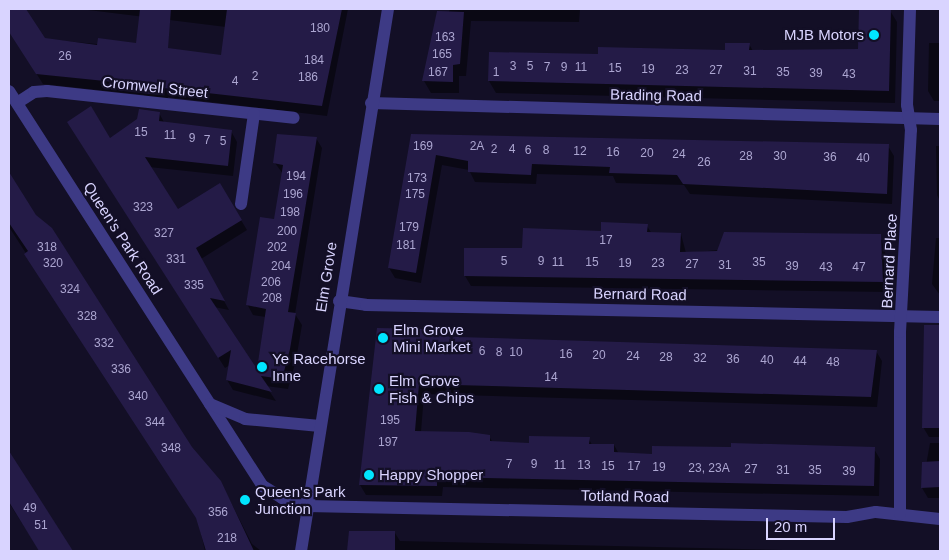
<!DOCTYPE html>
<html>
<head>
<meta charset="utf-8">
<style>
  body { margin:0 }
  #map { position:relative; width:949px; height:560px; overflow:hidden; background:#130f26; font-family:Arial,sans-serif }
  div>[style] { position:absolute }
  .shadow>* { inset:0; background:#0007 }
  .building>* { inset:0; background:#241b47 }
  .minor>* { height:12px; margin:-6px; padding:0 6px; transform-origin:6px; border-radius:6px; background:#3d3a85 }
  .dots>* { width:14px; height:14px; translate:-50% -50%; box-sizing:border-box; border:2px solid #130f26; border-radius:50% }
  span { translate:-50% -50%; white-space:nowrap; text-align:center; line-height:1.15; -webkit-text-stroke:4.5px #130f26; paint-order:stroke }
  .number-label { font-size:12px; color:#aca6d1 }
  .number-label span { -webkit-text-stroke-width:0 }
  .poi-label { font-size:15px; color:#d9d4ff }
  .right { translate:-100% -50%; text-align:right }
  .left { translate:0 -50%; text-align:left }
  .street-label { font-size:15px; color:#d9d4ff }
  .frame { position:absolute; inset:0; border:10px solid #d9d4ff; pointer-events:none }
  .scale { position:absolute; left:766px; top:518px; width:69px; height:22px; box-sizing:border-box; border:2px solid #d9d4ff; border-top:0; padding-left:6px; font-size:15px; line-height:18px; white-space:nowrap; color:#d9d4ff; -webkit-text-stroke:4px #130f26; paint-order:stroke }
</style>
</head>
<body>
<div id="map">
  <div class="shadow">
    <div style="clip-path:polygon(9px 9px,24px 9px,44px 39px,222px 56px,226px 27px,80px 9px,348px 9px,327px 116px,168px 97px,167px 105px,149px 103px,144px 95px,43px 84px,9px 30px)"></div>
    <div style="clip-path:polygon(450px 9px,626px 9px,580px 9px,579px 22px,471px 21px,466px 76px,459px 76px,459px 93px,431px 93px,424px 81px)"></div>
    <div style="clip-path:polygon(855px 9px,889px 9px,897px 22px,895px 103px,496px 93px,489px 81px,599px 55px,726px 51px,749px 44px,753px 51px,859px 50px,860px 9px)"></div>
    <div style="clip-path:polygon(929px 43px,940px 43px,940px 101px,934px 101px,928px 91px)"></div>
    <div style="clip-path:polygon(159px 113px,165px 124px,231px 131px,237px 142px,233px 176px,149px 167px,177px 211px,241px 220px,247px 230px,201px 259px,229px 310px,214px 307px,257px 372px,266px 317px,253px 315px,247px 304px,275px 221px,283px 174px,275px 163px,316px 138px,322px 148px,295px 314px,302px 325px,296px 360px,288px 389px,266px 386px,276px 401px,233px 390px,227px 380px,230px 365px,225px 368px,74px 132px,110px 140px)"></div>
    <div style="clip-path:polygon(412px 136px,888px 146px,894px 156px,892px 204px,690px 194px,684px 185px,616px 183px,613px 176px,537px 174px,536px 184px,475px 182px,469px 170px,442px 165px,421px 283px,395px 278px,389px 268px)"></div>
    <div style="clip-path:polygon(936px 146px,940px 146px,940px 201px,937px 195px)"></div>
    <div style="clip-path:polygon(9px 175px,191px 448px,220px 481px,252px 544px,261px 551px,205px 551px,198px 520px,9px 227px)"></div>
    <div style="clip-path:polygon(647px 226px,652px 234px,681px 234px,686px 253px,880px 235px,889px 266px,888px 292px,471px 286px,465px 276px,523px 250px)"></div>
    <div style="clip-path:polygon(936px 238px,940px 238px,940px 295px,932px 284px)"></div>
    <div style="clip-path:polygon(425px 330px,429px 337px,876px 351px,882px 361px,877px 407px,424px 394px,421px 432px,489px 436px,493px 443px,530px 444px,589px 439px,592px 445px,614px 445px,619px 454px,653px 455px,874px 449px,880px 459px,879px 496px,443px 487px,442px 496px,366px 495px,360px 485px)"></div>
    <div style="clip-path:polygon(925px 351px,940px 351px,940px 437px,929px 437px,923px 427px)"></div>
    <div style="clip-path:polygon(930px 443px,940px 443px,940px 498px,928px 498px,922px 488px)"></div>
    <div style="clip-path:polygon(9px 454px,71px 551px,40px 551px,9px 503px)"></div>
    <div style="clip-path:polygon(350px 532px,395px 533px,400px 541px,826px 551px,348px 551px)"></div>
  </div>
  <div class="building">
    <div style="clip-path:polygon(9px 9px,26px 9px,45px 38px,97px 45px,98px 38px,136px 43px,140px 9px,171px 9px,168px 48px,221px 55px,227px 9px,342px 9px,322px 106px,163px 88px,162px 95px,142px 93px,144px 85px,36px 74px,9px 32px)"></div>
    <div style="clip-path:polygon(859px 9px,891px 9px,889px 91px,488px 81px,489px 52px,598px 54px,598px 47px,725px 50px,725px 43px,750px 43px,749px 50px,858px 49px)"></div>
    <div style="clip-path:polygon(437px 11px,464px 12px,460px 64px,453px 65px,453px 82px,422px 81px)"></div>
    <div style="clip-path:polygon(91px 106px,110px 138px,137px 119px,139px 109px,160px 112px,159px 121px,232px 130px,228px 166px,145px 157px,178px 209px,220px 183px,242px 220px,196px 248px,225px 301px,210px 298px,257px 369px,266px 309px,246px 305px,260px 217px,274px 219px,283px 165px,273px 163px,277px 134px,317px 137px,288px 312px,296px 313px,290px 349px,282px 379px,261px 376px,272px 392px,226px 380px,231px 350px,218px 358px,67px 122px)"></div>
    <div style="clip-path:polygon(411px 134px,889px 144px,887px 194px,683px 184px,677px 175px,609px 173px,610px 167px,532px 164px,531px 175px,468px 172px,468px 161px,436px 155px,416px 273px,388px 268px)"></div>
    <div style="clip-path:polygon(9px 172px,36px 215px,52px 228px,192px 447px,221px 481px,254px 551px,206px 551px,196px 518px,24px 254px,28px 251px,9px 223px)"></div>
    <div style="clip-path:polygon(601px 222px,648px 224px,647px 232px,681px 233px,680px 252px,717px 251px,724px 232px,881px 234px,883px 282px,464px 276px,464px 248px,522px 248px,523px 228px,601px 231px)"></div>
    <div style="clip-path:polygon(924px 325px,940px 325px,940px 428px,922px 428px)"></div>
    <div style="clip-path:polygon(377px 328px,426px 329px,425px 335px,458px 337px,877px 350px,871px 397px,419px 384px,415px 431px,469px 432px,490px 435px,490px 441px,529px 443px,529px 436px,590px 437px,589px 444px,614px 444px,614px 452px,652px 454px,652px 446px,731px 447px,731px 443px,875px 447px,874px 486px,437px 477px,437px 486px,359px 485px)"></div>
    <div style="clip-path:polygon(9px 451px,36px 493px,73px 551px,39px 551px,9px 502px)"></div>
    <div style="clip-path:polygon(940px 461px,940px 487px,921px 488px,922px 462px)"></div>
    <div style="clip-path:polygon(349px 531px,395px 531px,395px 551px,347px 551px)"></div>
  </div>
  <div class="minor">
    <div style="left:9px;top:91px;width:470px;rotate:57.3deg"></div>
    <div style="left:263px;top:486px;width:22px;rotate:32deg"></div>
    <div style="left:282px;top:498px;width:26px;rotate:18deg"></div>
    <div style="left:307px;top:506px;width:540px;rotate:1.17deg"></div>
    <div style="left:847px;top:517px;width:29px;rotate:-10deg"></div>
    <div style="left:876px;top:512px;width:64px;rotate:6.2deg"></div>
    <div style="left:17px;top:103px;width:20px;rotate:-33deg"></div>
    <div style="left:34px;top:92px;width:13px;rotate:-4deg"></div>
    <div style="left:47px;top:91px;width:248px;rotate:6.2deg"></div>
    <div style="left:371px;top:103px;width:569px;rotate:1.61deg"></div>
    <div style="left:241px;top:204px;width:91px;rotate:-81.8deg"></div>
    <div style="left:339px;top:301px;width:27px;rotate:8deg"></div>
    <div style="left:366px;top:305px;width:574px;rotate:1.2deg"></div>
    <div style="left:210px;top:404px;width:38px;rotate:23deg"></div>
    <div style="left:245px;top:419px;width:75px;rotate:5.3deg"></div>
    <div style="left:900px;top:514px;width:182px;rotate:-90deg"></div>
    <div style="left:900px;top:332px;width:202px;rotate:-86.9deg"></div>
    <div style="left:911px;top:130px;width:25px;rotate:-99deg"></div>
    <div style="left:907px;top:105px;width:96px;rotate:-88.2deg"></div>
    <div style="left:301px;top:551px;width:549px;rotate:-80.88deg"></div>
  </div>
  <div class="dots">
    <div style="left:874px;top:35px;background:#00e5ff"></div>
    <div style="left:383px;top:338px;background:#00e5ff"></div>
    <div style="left:262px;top:367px;background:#00e5ff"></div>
    <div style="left:379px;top:389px;background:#00e5ff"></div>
    <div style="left:369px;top:475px;background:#00e5ff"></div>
    <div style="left:245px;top:500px;background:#00e5ff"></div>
  </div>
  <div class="number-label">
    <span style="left:320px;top:29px">180</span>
    <span style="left:445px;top:38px">163</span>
    <span style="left:442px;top:55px">165</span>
    <span style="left:65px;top:57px">26</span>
    <span style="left:314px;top:61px">184</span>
    <span style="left:513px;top:67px">3</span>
    <span style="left:530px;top:67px">5</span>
    <span style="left:547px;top:68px">7</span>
    <span style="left:564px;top:68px">9</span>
    <span style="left:581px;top:68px">11</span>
    <span style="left:615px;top:69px">15</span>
    <span style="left:648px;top:70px">19</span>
    <span style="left:682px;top:71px">23</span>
    <span style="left:716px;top:71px">27</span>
    <span style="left:750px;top:72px">31</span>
    <span style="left:438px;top:73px">167</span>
    <span style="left:496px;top:73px">1</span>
    <span style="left:783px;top:73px">35</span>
    <span style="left:816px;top:74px">39</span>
    <span style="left:849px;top:75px">43</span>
    <span style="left:255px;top:77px">2</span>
    <span style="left:308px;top:78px">186</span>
    <span style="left:235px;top:82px">4</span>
    <span style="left:141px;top:133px">15</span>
    <span style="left:170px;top:136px">11</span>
    <span style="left:192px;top:139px">9</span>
    <span style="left:207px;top:141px">7</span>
    <span style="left:223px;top:142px">5</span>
    <span style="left:423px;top:147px">169</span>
    <span style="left:477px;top:147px">2A</span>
    <span style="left:494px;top:150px">2</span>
    <span style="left:512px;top:150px">4</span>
    <span style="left:528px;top:151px">6</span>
    <span style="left:546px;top:151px">8</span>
    <span style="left:580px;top:152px">12</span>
    <span style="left:613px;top:153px">16</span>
    <span style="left:647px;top:154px">20</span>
    <span style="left:679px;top:155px">24</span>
    <span style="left:746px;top:157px">28</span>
    <span style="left:780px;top:157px">30</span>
    <span style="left:830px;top:158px">36</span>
    <span style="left:863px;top:159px">40</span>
    <span style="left:704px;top:163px">26</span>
    <span style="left:296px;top:177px">194</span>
    <span style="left:417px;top:179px">173</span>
    <span style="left:293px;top:195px">196</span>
    <span style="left:415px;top:195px">175</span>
    <span style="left:143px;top:208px">323</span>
    <span style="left:290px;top:213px">198</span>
    <span style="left:409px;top:228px">179</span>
    <span style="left:287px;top:232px">200</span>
    <span style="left:164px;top:234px">327</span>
    <span style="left:606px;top:241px">17</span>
    <span style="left:406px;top:246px">181</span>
    <span style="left:47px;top:248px">318</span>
    <span style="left:277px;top:248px">202</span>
    <span style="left:176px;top:260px">331</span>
    <span style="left:504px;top:262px">5</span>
    <span style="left:541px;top:262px">9</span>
    <span style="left:558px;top:263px">11</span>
    <span style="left:592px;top:263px">15</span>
    <span style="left:759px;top:263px">35</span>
    <span style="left:53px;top:264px">320</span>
    <span style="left:625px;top:264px">19</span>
    <span style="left:658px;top:264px">23</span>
    <span style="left:692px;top:265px">27</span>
    <span style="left:725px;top:266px">31</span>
    <span style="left:281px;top:267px">204</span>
    <span style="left:792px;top:267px">39</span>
    <span style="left:826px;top:268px">43</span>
    <span style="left:859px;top:268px">47</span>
    <span style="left:271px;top:283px">206</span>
    <span style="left:194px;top:286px">335</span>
    <span style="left:70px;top:290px">324</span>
    <span style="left:272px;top:299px">208</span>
    <span style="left:87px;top:317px">328</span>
    <span style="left:104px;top:344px">332</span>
    <span style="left:482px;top:352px">6</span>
    <span style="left:499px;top:353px">8</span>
    <span style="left:516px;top:353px">10</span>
    <span style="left:566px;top:355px">16</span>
    <span style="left:599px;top:356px">20</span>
    <span style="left:633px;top:357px">24</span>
    <span style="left:666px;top:358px">28</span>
    <span style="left:700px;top:359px">32</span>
    <span style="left:733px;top:360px">36</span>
    <span style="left:767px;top:361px">40</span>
    <span style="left:800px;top:362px">44</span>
    <span style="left:833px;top:363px">48</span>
    <span style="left:121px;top:370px">336</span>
    <span style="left:551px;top:378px">14</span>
    <span style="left:138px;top:397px">340</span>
    <span style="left:390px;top:421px">195</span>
    <span style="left:155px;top:423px">344</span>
    <span style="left:388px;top:443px">197</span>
    <span style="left:171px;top:449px">348</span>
    <span style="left:509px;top:465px">7</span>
    <span style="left:534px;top:465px">9</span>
    <span style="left:560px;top:466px">11</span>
    <span style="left:584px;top:466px">13</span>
    <span style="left:608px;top:467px">15</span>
    <span style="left:634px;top:467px">17</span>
    <span style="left:659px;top:468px">19</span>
    <span style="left:709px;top:469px">23, 23A</span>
    <span style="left:751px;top:470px">27</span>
    <span style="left:783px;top:471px">31</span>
    <span style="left:815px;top:471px">35</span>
    <span style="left:849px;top:472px">39</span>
    <span style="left:30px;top:509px">49</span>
    <span style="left:218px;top:513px">356</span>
    <span style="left:41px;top:526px">51</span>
    <span style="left:227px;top:539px">218</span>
  </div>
  <div class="poi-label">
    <span class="right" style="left:864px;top:35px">MJB Motors</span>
    <span class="left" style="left:393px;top:338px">Elm Grove<br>Mini Market</span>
    <span class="left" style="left:272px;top:367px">Ye Racehorse<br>Inne</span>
    <span class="left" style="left:389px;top:389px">Elm Grove<br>Fish &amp; Chips</span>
    <span class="left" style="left:379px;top:475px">Happy Shopper</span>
    <span class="left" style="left:255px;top:500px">Queen's Park<br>Junction</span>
  </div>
  <div class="street-label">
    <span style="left:155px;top:87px;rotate:6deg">Cromwell Street</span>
    <span style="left:656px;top:95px;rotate:1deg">Brading Road</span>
    <span style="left:123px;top:238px;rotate:57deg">Queen's Park Road</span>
    <span style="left:889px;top:261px;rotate:-87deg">Bernard Place</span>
    <span style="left:326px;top:277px;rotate:-81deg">Elm Grove</span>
    <span style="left:640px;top:294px;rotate:1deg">Bernard Road</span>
    <span style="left:625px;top:496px;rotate:1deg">Totland Road</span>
  </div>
  <div class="frame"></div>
  <div class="scale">20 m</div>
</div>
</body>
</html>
